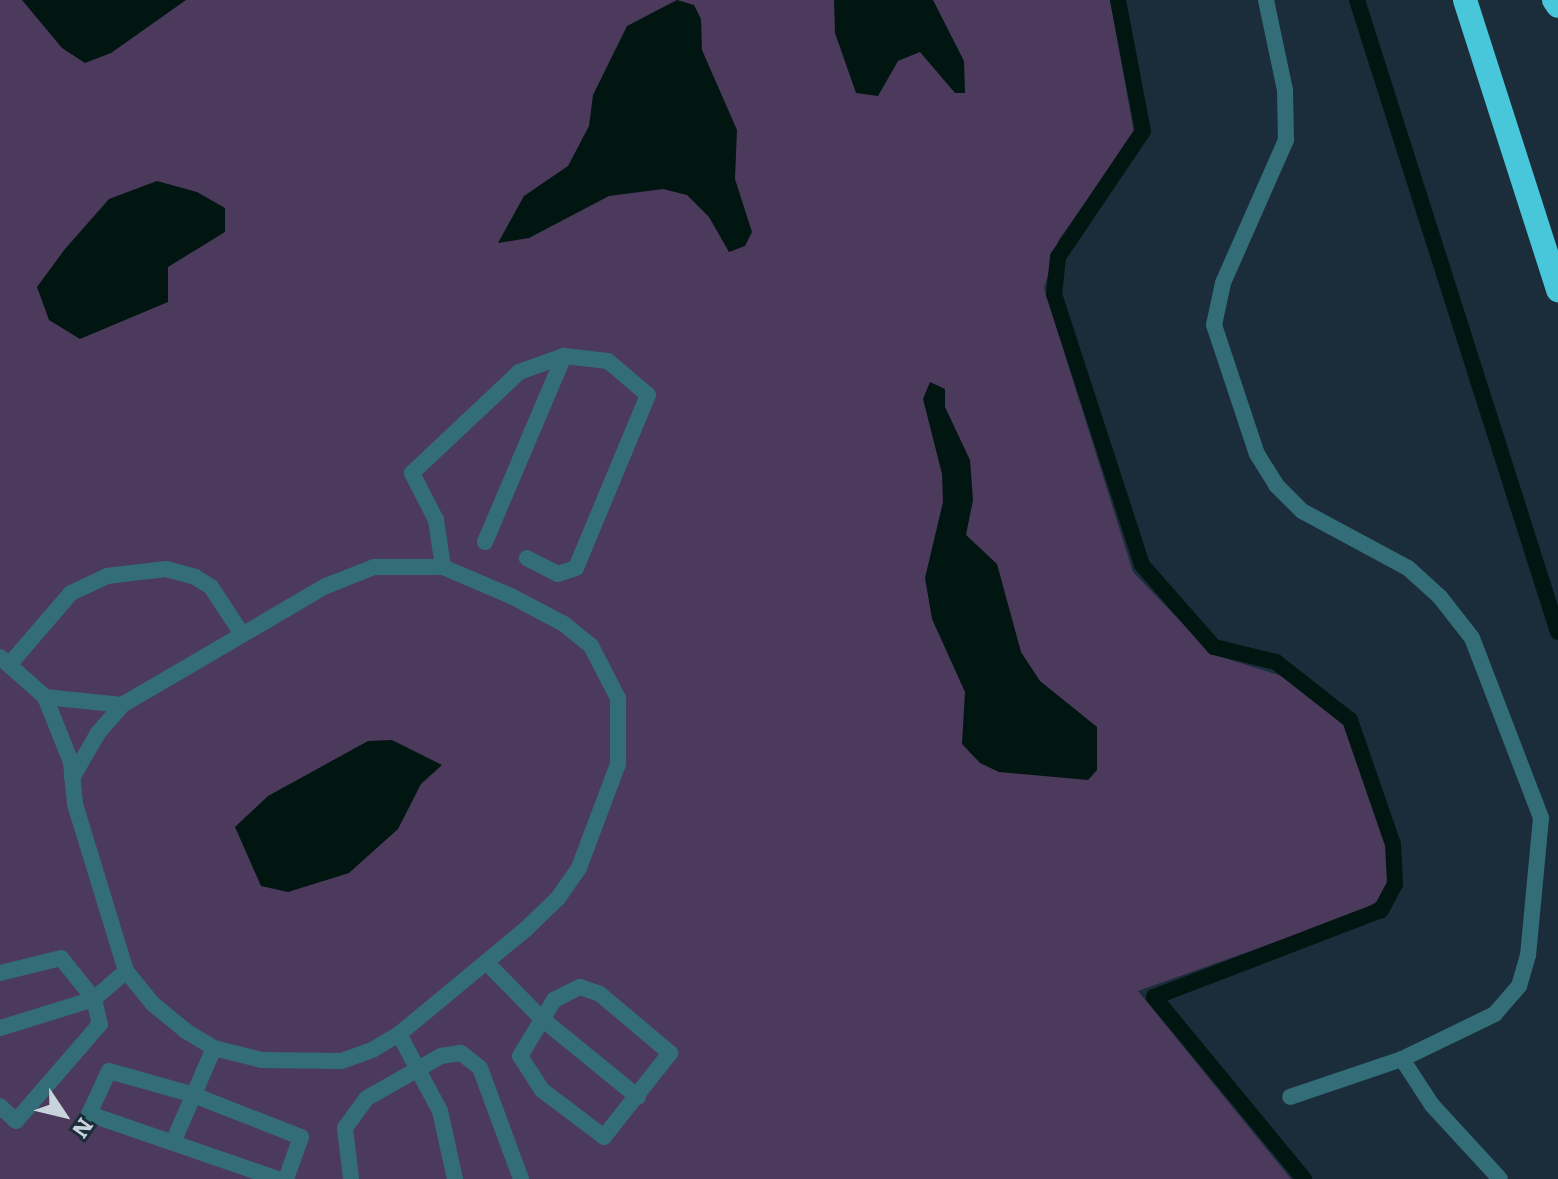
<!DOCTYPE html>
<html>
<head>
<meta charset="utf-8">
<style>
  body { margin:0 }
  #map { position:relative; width:1558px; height:1179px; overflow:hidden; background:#1b2d3a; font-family:Literata,serif }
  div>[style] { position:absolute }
  .green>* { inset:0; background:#4c3a5c }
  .water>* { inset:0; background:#011611 }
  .canal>* { height:16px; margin:-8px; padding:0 8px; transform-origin:8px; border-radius:8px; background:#011611 }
  .minor>* { height:16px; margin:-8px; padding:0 8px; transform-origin:8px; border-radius:8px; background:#336e78 }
  .highway>* { height:24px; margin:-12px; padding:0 12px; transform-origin:12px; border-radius:12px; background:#48c7da }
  span { translate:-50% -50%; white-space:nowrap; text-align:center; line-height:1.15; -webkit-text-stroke:7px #1b2d3a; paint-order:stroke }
  .north { position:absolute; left:24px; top:1075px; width:80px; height:80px; -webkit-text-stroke:6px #1b2d3a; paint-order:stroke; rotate:125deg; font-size:22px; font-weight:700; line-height:32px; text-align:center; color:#c9d3dc }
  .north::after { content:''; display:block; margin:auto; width:28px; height:36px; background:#c9d3dc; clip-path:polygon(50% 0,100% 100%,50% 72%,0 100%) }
</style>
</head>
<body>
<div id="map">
  <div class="green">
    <div style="clip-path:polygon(0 0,1110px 0,1134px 133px,1058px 241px,1044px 288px,1133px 572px,1212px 654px,1285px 677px,1345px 725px,1388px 846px,1389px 879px,1377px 901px,1360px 912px,1138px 991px,1291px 1179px,0 1179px)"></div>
  </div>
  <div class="water">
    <div style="clip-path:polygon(22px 0,186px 0,111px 53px,85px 63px,62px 48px)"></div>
    <div style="clip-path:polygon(677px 0,694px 5px,701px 19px,702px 50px,737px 130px,735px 179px,752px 232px,745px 246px,729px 252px,709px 217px,687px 195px,663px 189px,609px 196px,529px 238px,498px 243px,524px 196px,568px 166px,589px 126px,593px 95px,627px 26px)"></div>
    <div style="clip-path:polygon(834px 0,933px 0,964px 61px,965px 93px,955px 93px,920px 52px,898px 61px,878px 96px,856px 93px,835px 33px)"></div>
    <div style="clip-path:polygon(157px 181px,197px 192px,225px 208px,225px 232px,168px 267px,168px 302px,80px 339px,49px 320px,37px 287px,65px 249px,109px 199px)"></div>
    <div style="clip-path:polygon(930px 382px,945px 389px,945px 407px,970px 460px,973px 500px,966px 535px,997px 564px,1021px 652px,1040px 681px,1097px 727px,1097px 770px,1088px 780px,999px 772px,980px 763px,962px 744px,965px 692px,932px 619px,925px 578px,943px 502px,942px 474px,923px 399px)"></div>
    <div style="clip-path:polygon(392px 740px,442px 765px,421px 784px,398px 829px,349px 873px,288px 892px,261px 886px,235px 827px,268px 796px,368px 741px)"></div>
  </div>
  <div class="canal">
    <div style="left:1118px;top:0;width:133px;rotate:79.2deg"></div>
    <div style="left:1143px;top:131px;width:152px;rotate:124deg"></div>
    <div style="left:1058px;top:257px;width:37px;rotate:96deg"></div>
    <div style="left:1054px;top:294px;width:285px;rotate:72deg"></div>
    <div style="left:1142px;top:565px;width:109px;rotate:48.7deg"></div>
    <div style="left:1214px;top:647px;width:64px;rotate:13.6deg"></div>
    <div style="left:1276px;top:662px;width:94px;rotate:38.1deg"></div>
    <div style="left:1350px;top:720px;width:131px;rotate:70.9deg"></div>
    <div style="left:1393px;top:844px;width:40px;rotate:87.1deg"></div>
    <div style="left:1395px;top:884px;width:30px;rotate:118deg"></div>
    <div style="left:1381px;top:910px;width:243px;rotate:159deg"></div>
    <div style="left:1154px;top:997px;width:236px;rotate:50.5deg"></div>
    <div style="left:1357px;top:0;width:663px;rotate:72.36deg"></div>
  </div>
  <div class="minor">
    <div style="left:1266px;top:0;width:92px;rotate:78.1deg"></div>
    <div style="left:1285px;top:90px;width:50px;rotate:88.9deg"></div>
    <div style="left:1286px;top:140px;width:156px;rotate:113.8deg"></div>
    <div style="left:1223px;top:283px;width:43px;rotate:102.1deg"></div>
    <div style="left:1214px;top:325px;width:136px;rotate:71.6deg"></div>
    <div style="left:1257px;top:454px;width:36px;rotate:58deg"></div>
    <div style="left:1276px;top:485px;width:37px;rotate:45deg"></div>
    <div style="left:1302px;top:511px;width:120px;rotate:28.3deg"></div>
    <div style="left:1408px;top:568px;width:43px;rotate:42.2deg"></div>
    <div style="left:1440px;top:597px;width:52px;rotate:52deg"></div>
    <div style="left:1472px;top:638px;width:193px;rotate:69deg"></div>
    <div style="left:1541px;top:818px;width:138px;rotate:95.4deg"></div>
    <div style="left:1528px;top:955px;width:32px;rotate:106deg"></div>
    <div style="left:1519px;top:986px;width:37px;rotate:131deg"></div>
    <div style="left:1495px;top:1014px;width:103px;rotate:154.2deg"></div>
    <div style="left:1402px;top:1059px;width:118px;rotate:161.3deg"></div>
    <div style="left:485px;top:542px;width:202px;rotate:-67deg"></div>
    <div style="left:443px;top:567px;width:48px;rotate:-98.5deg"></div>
    <div style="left:436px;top:520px;width:53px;rotate:-117.1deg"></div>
    <div style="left:412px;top:473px;width:147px;rotate:-43.3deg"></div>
    <div style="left:519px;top:372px;width:48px;rotate:-19.6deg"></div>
    <div style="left:564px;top:356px;width:44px;rotate:6.5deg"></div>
    <div style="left:608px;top:361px;width:52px;rotate:40.4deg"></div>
    <div style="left:648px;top:395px;width:187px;rotate:112.6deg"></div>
    <div style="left:576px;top:568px;width:19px;rotate:162deg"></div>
    <div style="left:558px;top:574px;width:35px;rotate:-153deg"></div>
    <div style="left:0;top:657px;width:60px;rotate:41.6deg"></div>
    <div style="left:45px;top:697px;width:77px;rotate:5.9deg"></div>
    <div style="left:122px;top:705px;width:236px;rotate:-30.3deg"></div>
    <div style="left:326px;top:586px;width:52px;rotate:-21.6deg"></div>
    <div style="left:374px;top:567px;width:69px"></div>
    <div style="left:443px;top:567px;width:76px;rotate:23.2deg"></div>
    <div style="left:513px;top:597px;width:58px;rotate:27.9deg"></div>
    <div style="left:564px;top:624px;width:35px;rotate:39deg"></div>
    <div style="left:591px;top:646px;width:59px;rotate:62.6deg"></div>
    <div style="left:618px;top:698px;width:66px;rotate:90deg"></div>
    <div style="left:618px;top:764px;width:111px;rotate:110.6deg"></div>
    <div style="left:579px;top:868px;width:37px;rotate:125deg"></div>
    <div style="left:558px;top:898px;width:45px;rotate:135.9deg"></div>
    <div style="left:526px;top:929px;width:165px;rotate:140.4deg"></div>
    <div style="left:399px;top:1034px;width:31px;rotate:149deg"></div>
    <div style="left:372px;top:1050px;width:33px;rotate:160deg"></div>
    <div style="left:341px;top:1061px;width:79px;rotate:-179.3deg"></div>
    <div style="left:262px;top:1060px;width:49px;rotate:-166deg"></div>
    <div style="left:214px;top:1048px;width:33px;rotate:-149deg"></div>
    <div style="left:186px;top:1031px;width:43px;rotate:-140.7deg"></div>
    <div style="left:153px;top:1004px;width:43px;rotate:-129.3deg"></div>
    <div style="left:126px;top:971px;width:175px;rotate:-107deg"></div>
    <div style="left:75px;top:804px;width:42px;rotate:-95.4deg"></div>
    <div style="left:71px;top:762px;width:70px;rotate:-111.8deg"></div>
    <div style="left:9px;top:665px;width:95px;rotate:-49.3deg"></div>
    <div style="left:71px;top:593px;width:40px;rotate:-25deg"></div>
    <div style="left:107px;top:576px;width:59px;rotate:-6.8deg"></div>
    <div style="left:166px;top:569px;width:30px;rotate:15deg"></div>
    <div style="left:195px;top:577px;width:19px;rotate:32deg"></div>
    <div style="left:211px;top:587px;width:56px;rotate:56.6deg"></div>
    <div style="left:72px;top:778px;width:52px;rotate:-60deg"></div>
    <div style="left:98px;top:733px;width:37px;rotate:-49deg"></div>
    <div style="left:486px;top:962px;width:78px;rotate:45.5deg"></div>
    <div style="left:541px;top:1018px;width:125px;rotate:39.2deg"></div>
    <div style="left:0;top:973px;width:63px;rotate:-13.8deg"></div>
    <div style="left:61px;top:958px;width:53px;rotate:51.2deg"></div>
    <div style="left:94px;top:999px;width:26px;rotate:77deg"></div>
    <div style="left:100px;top:1024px;width:128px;rotate:130.9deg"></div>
    <div style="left:16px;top:1121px;width:22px;rotate:-137deg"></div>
    <div style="left:580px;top:987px;width:21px;rotate:19deg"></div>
    <div style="left:600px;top:994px;width:92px;rotate:40.1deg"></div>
    <div style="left:670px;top:1053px;width:107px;rotate:128.2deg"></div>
    <div style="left:604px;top:1137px;width:78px;rotate:-142.8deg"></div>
    <div style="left:542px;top:1090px;width:40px;rotate:-122.9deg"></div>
    <div style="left:520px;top:1056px;width:66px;rotate:-58.7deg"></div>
    <div style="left:554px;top:1000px;width:29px;rotate:-27deg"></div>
    <div style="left:0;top:1028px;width:98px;rotate:-17.1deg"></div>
    <div style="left:94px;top:999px;width:43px;rotate:-41.2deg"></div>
    <div style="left:399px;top:1034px;width:87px;rotate:62deg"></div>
    <div style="left:440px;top:1111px;width:70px;rotate:77.6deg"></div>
    <div style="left:1402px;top:1059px;width:55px;rotate:56.9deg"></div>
    <div style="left:1432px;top:1105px;width:100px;rotate:47.4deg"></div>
    <div style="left:174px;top:1140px;width:100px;rotate:-66.5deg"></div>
    <div style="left:278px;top:1179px;width:200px;rotate:-161deg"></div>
    <div style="left:89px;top:1114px;width:47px;rotate:-65.1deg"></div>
    <div style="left:109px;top:1071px;width:85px;rotate:15.7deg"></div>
    <div style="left:191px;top:1094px;width:118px;rotate:21.4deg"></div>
    <div style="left:301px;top:1137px;width:45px;rotate:109.7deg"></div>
    <div style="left:351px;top:1179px;width:51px;rotate:-96.7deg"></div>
    <div style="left:345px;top:1128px;width:37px;rotate:-54deg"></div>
    <div style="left:367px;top:1098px;width:85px;rotate:-29.6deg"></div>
    <div style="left:441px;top:1056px;width:20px;rotate:-9deg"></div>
    <div style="left:461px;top:1053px;width:24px;rotate:38deg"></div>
    <div style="left:480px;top:1068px;width:118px;rotate:69.7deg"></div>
  </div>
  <div class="highway">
    <div style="left:1465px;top:0;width:305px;rotate:72.2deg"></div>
    <div style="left:1554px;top:0;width:7px;rotate:56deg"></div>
  </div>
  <div class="north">N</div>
</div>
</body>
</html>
